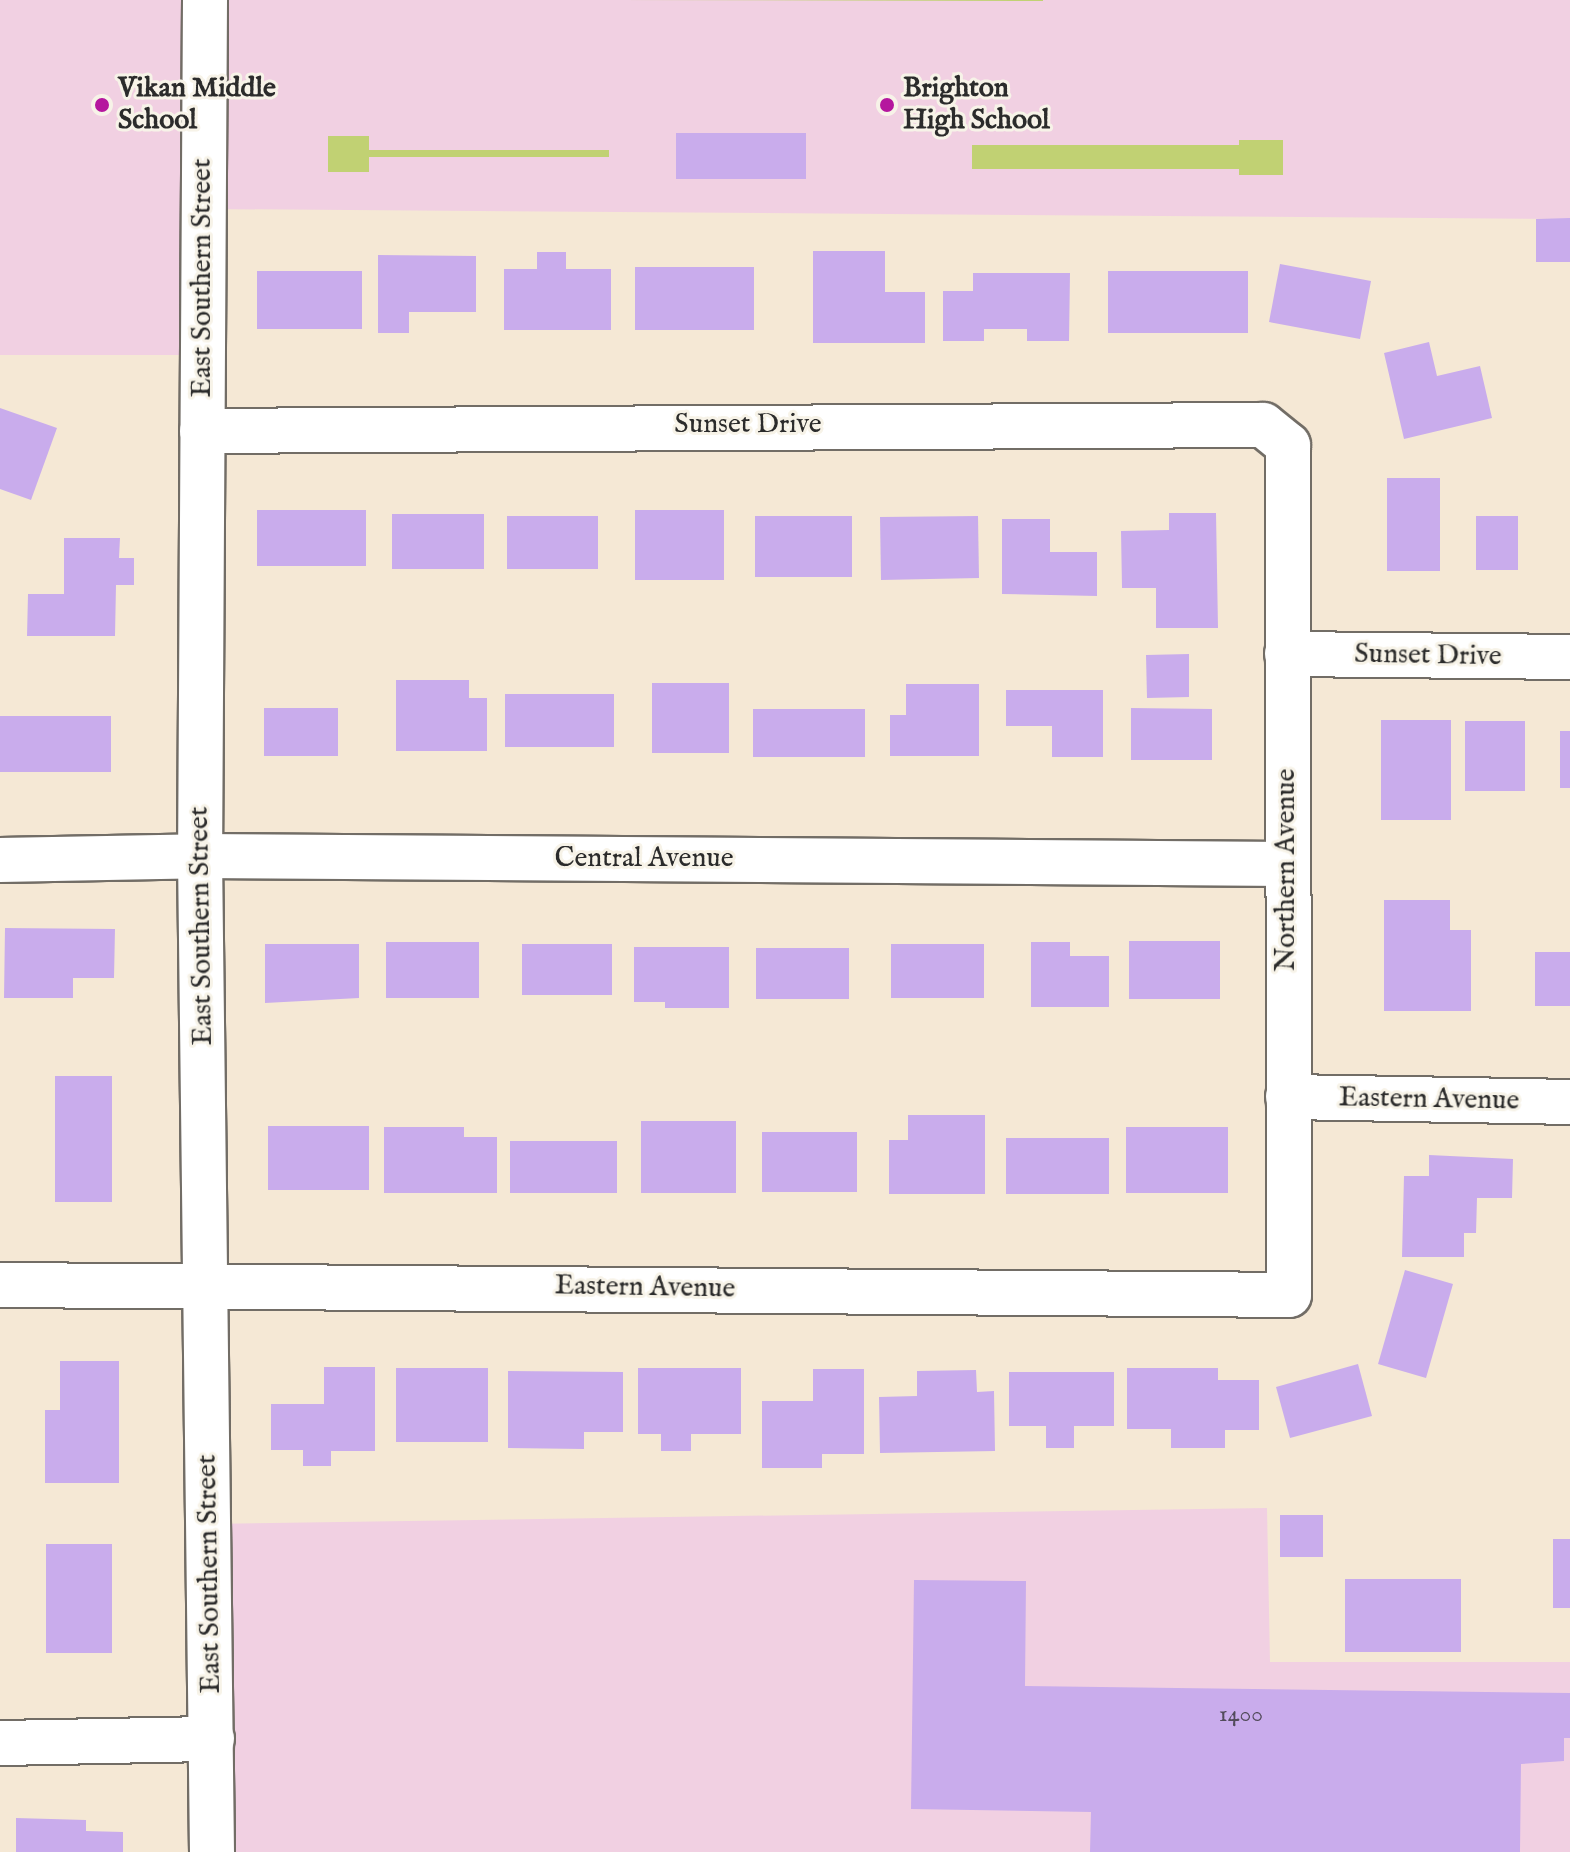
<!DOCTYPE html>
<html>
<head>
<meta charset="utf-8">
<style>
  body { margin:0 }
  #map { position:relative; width:1570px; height:1852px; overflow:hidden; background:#f5e8d5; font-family:"IM FELL English",serif }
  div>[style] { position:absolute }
  .built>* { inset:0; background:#f1d0e2 }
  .green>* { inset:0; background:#c1d173 }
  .building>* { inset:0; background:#c9acec }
  .roads { filter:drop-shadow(2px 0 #726d66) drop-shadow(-2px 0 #726d66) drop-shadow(0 2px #726d66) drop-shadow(0 -2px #726d66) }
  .minor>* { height:44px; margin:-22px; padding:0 22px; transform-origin:22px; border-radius:22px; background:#fff }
  .dots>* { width:22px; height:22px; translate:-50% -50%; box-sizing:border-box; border:4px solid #f7f3e8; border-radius:50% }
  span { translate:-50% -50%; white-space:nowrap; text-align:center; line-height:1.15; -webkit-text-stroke:6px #f7f3e8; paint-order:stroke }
  .number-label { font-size:24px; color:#524b5b }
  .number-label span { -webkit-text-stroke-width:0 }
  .poi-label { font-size:28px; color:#2b2b2b; font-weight:700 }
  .left { translate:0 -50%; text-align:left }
  .street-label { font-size:28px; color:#2b2b2b }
</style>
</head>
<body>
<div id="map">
  <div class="built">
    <div style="clip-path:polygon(0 0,1570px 0,1570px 219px,204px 209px,202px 355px,0 355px)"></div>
    <div style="clip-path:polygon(1267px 1508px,1270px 1662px,1570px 1662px,1570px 1852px,212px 1852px,209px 1524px)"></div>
  </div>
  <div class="green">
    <div style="clip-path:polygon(616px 0,1043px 0,1043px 1px)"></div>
    <div style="clip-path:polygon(328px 136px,369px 136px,369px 150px,609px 150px,609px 157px,369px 157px,369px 172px,328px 172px)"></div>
    <div style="clip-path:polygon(1239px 140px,1283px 140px,1283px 175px,1239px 175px,1239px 169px,972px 169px,972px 145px,1239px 145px)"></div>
  </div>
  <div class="building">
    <div style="clip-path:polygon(676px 133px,806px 133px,806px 179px,676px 179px)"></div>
    <div style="clip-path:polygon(1570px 218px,1570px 262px,1536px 262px,1536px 219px)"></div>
    <div style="clip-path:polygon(813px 251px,885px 251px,885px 292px,925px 292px,925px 343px,813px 343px)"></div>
    <div style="clip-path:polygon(537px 252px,566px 252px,566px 269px,611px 269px,611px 330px,504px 330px,504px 269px,537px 269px)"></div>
    <div style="clip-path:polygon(378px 255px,476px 256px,476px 312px,409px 312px,409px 333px,378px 333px)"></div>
    <div style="clip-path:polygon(1280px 264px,1371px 281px,1360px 339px,1269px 322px)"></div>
    <div style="clip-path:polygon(635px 267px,754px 267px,754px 330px,635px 330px)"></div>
    <div style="clip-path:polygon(257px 271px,362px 271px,362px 329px,257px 329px)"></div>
    <div style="clip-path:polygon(1108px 271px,1248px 271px,1248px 333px,1108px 333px)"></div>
    <div style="clip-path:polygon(973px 273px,1070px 273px,1069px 341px,1027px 341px,1027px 329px,984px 329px,984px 341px,943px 341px,943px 291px,973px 291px)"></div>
    <div style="clip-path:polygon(1429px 342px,1437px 376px,1480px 366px,1492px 418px,1404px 439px,1384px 353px)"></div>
    <div style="clip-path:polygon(0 408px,57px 428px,31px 500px,0 489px)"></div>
    <div style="clip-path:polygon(1387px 478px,1440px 478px,1440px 571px,1387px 571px)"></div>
    <div style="clip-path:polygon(257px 510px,366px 510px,366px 566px,257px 566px)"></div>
    <div style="clip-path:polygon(635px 510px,724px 510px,724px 580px,635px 580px)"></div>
    <div style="clip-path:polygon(1169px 513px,1216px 513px,1218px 628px,1156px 628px,1156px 588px,1122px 588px,1121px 531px,1169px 530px)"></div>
    <div style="clip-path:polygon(392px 514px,484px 514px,484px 569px,392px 569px)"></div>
    <div style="clip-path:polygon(507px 516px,598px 516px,598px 569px,507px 569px)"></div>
    <div style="clip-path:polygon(755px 516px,852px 516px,852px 577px,755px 577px)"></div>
    <div style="clip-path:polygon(978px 516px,979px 578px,881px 580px,880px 517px)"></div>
    <div style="clip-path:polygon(1476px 516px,1518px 516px,1518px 570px,1476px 570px)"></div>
    <div style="clip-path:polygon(1002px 519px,1050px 519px,1050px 552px,1097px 552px,1097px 596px,1002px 594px)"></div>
    <div style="clip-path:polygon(64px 538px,120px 538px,119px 558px,134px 558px,134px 585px,116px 585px,115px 636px,27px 636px,28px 594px,64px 594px)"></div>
    <div style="clip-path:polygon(1189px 654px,1189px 697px,1147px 698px,1146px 655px)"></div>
    <div style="clip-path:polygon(396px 680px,469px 680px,469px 698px,487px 698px,487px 751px,396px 751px)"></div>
    <div style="clip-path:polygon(652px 683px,729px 683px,729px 753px,652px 753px)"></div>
    <div style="clip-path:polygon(906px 684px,979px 684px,979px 756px,890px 756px,890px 715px,906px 715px)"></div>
    <div style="clip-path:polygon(1006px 690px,1103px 690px,1103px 757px,1052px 757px,1052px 726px,1006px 726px)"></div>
    <div style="clip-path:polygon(505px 694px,614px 694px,614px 747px,505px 747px)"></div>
    <div style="clip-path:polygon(264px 708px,338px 708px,338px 756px,264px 756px)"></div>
    <div style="clip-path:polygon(1131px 708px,1212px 709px,1212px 760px,1131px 760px)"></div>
    <div style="clip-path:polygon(753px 709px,865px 709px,865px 757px,753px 757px)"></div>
    <div style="clip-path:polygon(0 716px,111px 716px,111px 772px,0 772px)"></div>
    <div style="clip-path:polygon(1381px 720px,1451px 720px,1451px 820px,1381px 820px)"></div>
    <div style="clip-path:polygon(1465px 721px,1525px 721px,1525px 791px,1465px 791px)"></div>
    <div style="clip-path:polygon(1560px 731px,1570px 731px,1570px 788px,1560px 788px)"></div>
    <div style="clip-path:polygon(1384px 900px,1450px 900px,1450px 930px,1471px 930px,1471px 1011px,1384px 1011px)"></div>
    <div style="clip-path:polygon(5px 928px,115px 929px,114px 978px,73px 978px,73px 998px,4px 998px)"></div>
    <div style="clip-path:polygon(1129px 941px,1220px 941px,1220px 999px,1129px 999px)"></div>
    <div style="clip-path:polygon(386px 942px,479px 942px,479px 998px,386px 998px)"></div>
    <div style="clip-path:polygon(1031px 942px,1070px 942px,1070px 956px,1109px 956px,1109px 1007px,1031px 1007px)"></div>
    <div style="clip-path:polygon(265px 944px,359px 944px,359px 998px,265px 1003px)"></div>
    <div style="clip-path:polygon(522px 944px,612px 944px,612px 995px,522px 995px)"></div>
    <div style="clip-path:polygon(891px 944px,984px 944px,984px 998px,891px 998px)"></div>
    <div style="clip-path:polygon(634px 947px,729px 947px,729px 1008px,665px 1008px,665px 1002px,634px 1002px)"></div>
    <div style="clip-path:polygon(756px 948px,849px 948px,849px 999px,756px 999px)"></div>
    <div style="clip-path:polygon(1535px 952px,1570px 952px,1570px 1006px,1535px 1006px)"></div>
    <div style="clip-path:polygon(55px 1076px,112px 1076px,112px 1202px,55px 1202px)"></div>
    <div style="clip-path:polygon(908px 1115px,985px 1115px,985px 1194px,889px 1194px,889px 1140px,908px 1140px)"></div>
    <div style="clip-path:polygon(641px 1121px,736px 1121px,736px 1193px,641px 1193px)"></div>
    <div style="clip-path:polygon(268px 1126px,369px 1126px,369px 1190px,268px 1190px)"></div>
    <div style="clip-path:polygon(384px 1127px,464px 1127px,464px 1137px,497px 1137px,497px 1193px,384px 1193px)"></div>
    <div style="clip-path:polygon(1126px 1127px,1228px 1127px,1228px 1193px,1126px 1193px)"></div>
    <div style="clip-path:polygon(762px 1132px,857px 1132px,857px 1192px,762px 1192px)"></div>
    <div style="clip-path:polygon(1006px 1138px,1109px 1138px,1109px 1194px,1006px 1194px)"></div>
    <div style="clip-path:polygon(510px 1141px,617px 1141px,617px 1193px,510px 1193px)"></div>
    <div style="clip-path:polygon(1429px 1155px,1513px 1159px,1512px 1198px,1477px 1198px,1476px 1233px,1464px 1233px,1464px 1257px,1402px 1257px,1404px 1176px,1429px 1176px)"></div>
    <div style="clip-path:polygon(1405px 1270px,1453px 1284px,1426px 1378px,1378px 1364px)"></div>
    <div style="clip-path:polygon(60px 1361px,119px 1361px,119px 1483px,45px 1483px,45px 1410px,60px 1410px)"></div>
    <div style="clip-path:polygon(1358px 1364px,1372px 1416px,1290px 1438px,1276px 1387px)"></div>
    <div style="clip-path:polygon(324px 1367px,375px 1367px,375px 1451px,331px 1451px,331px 1466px,303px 1466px,303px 1450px,271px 1450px,271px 1404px,324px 1404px)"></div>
    <div style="clip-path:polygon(396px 1368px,488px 1368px,488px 1442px,396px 1442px)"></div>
    <div style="clip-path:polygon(638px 1368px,741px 1368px,741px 1434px,691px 1434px,691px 1451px,661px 1451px,661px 1434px,638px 1434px)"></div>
    <div style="clip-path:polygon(1127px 1368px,1218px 1368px,1218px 1380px,1259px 1380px,1259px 1430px,1225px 1430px,1225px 1448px,1171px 1448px,1171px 1429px,1127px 1429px)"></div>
    <div style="clip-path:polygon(813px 1369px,864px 1369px,864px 1454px,822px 1454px,822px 1468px,762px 1468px,762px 1401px,813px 1401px)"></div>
    <div style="clip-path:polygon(976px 1370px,977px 1392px,994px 1391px,995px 1451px,880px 1453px,879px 1397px,917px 1396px,917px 1371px)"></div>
    <div style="clip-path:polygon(508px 1371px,623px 1372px,623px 1432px,584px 1432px,584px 1449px,508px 1448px)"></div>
    <div style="clip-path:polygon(1009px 1372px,1114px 1372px,1114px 1426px,1074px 1426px,1074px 1448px,1046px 1448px,1046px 1426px,1009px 1426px)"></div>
    <div style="clip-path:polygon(1280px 1515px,1323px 1515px,1323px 1557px,1280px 1557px)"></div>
    <div style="clip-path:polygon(1553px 1539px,1570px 1539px,1570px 1608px,1553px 1608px)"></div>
    <div style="clip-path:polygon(46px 1544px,112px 1544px,112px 1653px,46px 1653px)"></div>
    <div style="clip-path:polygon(1345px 1579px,1461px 1579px,1461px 1652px,1345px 1652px)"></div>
    <div style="clip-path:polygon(914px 1580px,1026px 1581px,1025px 1686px,1570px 1693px,1570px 1738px,1564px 1738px,1564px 1761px,1521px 1764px,1520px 1852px,1090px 1852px,1091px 1812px,911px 1809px)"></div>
    <div style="clip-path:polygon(16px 1818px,86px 1820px,86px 1831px,123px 1832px,123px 1852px,16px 1852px)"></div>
  </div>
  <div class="roads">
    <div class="minor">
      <div style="left:205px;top:0;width:856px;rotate:90.33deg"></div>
      <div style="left:200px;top:856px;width:996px;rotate:89.31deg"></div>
      <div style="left:1287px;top:654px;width:283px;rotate:0.6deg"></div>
      <div style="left:0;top:860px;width:200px;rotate:-1.1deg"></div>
      <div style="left:200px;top:856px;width:1087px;rotate:0.42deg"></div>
      <div style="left:1288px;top:1097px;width:282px;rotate:1deg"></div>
      <div style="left:0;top:1285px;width:1289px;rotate:0.44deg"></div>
      <div style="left:1289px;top:1295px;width:850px;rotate:-90.07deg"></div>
      <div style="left:1288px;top:445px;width:32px;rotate:-141deg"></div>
      <div style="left:1263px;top:425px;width:1061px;rotate:179.68deg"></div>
      <div style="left:0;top:1743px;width:212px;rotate:-1.1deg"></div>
    </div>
  </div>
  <div class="dots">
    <div style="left:102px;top:105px;background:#b5179e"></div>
    <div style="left:887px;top:105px;background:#b5179e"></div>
  </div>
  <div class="number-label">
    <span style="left:1241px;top:1715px">1400</span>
  </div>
  <div class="poi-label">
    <span class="left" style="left:118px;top:105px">Vikan Middle<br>School</span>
    <span class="left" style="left:903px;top:105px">Brighton<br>High School</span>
  </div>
  <div class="street-label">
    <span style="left:203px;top:278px;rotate:-90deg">East Southern Street</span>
    <span style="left:748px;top:425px">Sunset Drive</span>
    <span style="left:1428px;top:656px;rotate:1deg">Sunset Drive</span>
    <span style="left:644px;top:859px">Central Avenue</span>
    <span style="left:1287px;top:870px;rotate:-90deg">Northern Avenue</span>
    <span style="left:202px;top:926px;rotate:-91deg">East Southern Street</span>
    <span style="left:1429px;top:1100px;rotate:1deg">Eastern Avenue</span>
    <span style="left:645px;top:1288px;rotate:1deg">Eastern Avenue</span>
    <span style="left:210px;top:1574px;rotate:-91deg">East Southern Street</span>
  </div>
</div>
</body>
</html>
